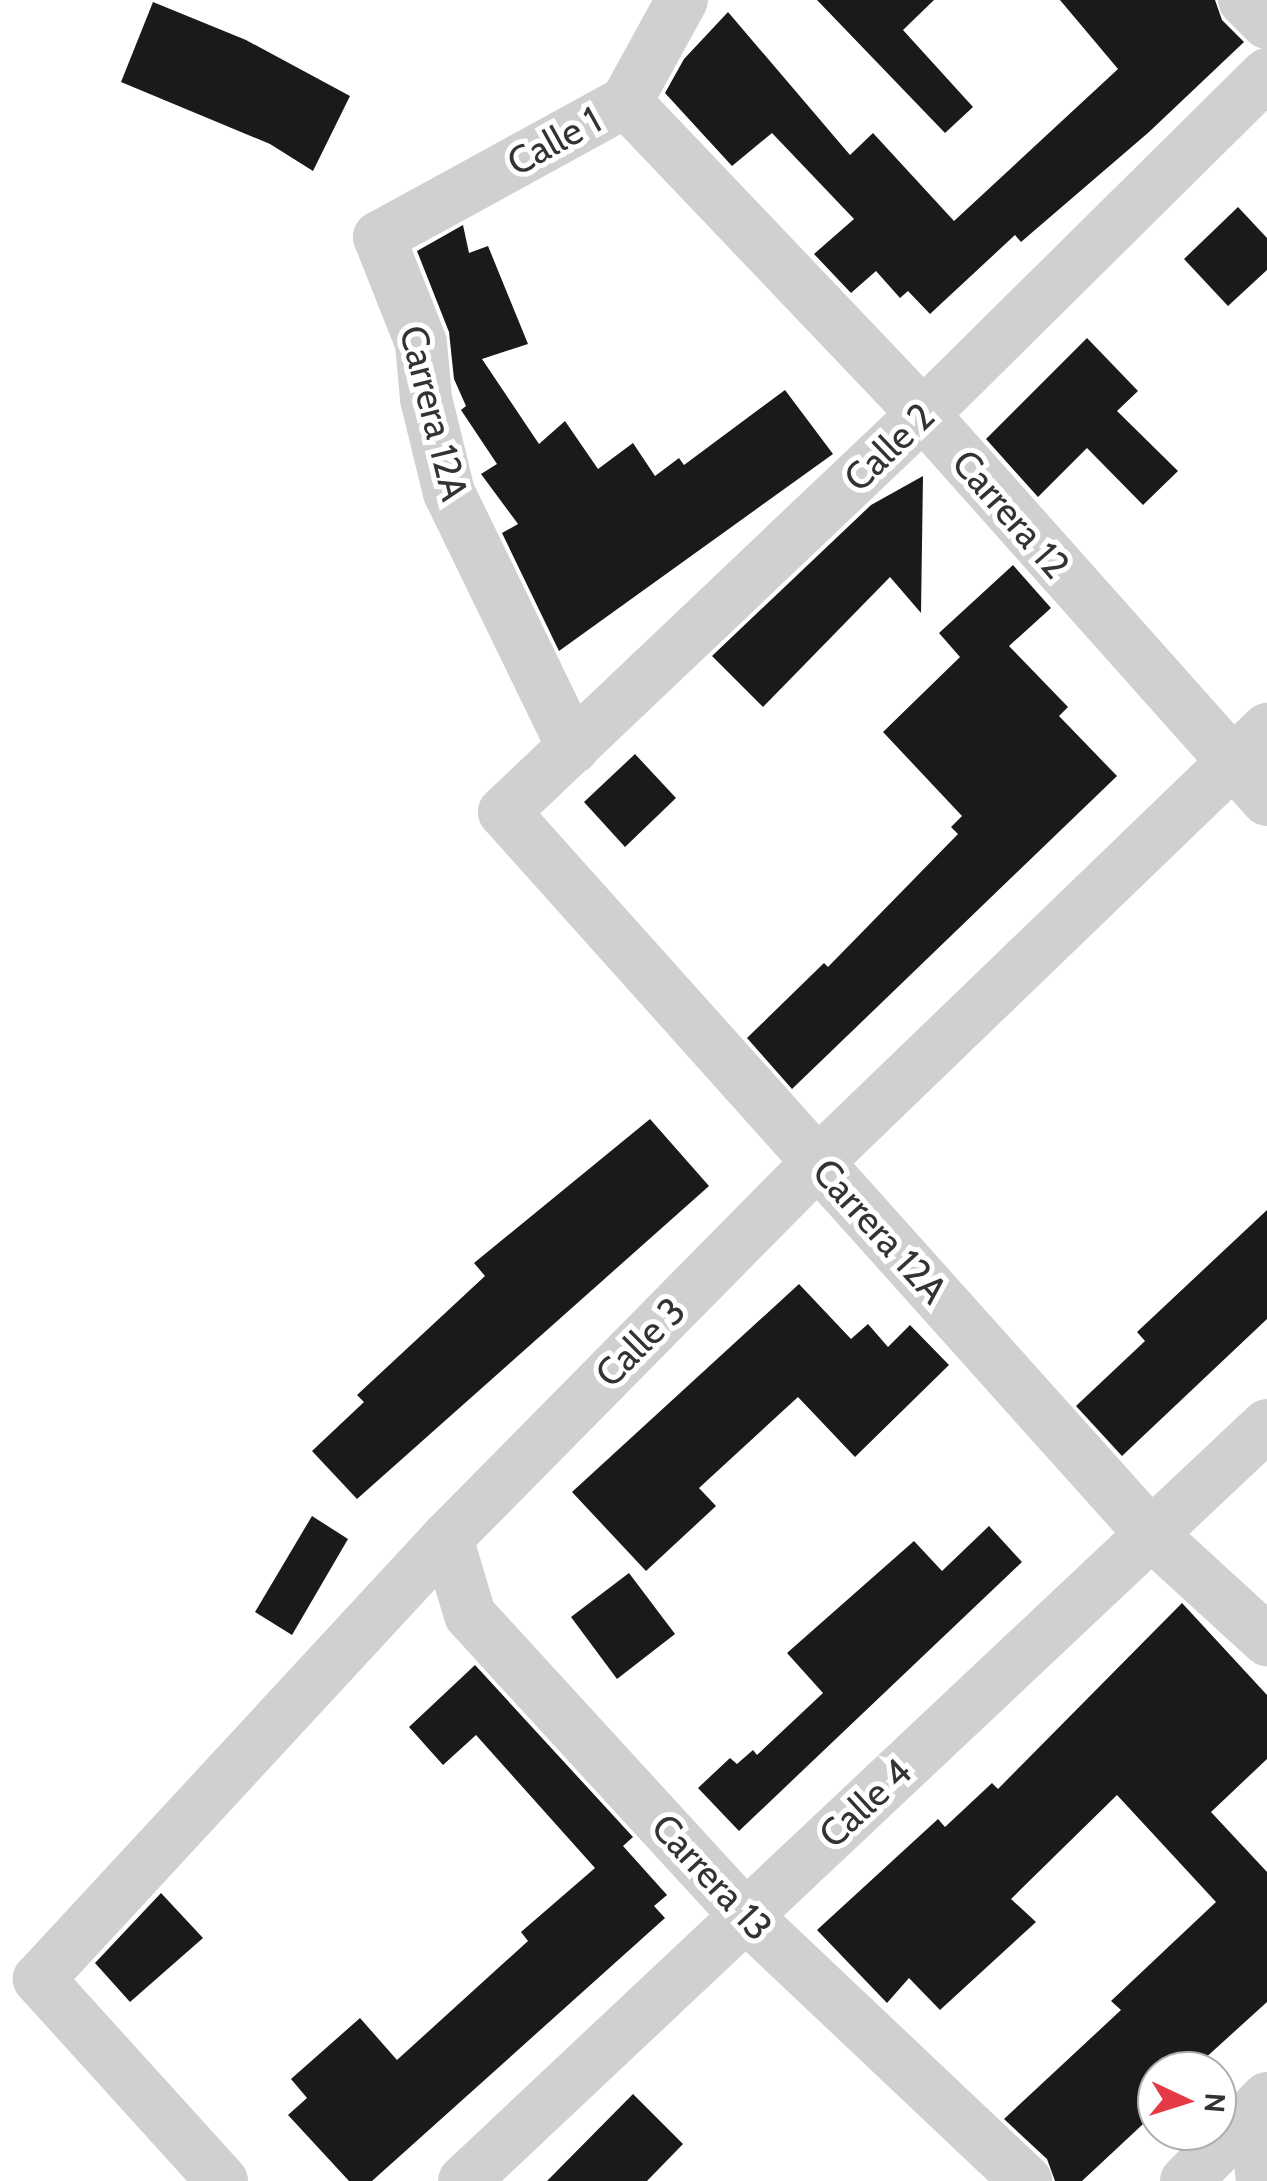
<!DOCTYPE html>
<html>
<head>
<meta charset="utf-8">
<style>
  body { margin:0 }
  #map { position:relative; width:1267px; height:2181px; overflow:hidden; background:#fff; font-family:Cabin,sans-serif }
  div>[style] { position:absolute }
  .building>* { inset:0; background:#1a1a1a }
  .street>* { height:52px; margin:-26px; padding:0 26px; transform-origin:26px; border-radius:26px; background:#d0d0d0 }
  span { translate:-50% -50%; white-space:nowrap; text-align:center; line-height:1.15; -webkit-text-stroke:10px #fff; paint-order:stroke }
  .street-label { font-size:38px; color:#333 }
  .north { position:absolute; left:1137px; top:2051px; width:100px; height:100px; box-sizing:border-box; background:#fff; border:2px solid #adadad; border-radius:50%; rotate:94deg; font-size:28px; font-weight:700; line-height:40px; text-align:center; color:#333 }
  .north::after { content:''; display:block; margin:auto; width:35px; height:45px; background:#e63946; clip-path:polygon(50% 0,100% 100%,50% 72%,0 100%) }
</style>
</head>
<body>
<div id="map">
  <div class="building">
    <div style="clip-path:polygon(817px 0,934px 0,903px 30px,973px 107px,945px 133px)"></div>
    <div style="clip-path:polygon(1060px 0,1215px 0,1222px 20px,1244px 42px,1149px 132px,1021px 242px,1015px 235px,930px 314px,908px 291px,900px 298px,876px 271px,851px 293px,814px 254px,854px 219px,772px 133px,732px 166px,665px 93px,684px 59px,728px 12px,850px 155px,873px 133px,954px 221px,1118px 69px)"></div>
    <div style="clip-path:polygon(153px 2px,246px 40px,350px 96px,313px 171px,270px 144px,121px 82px)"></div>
    <div style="clip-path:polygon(1238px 207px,1267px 238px,1267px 270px,1228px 306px,1184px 259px)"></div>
    <div style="clip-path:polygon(463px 225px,469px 253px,488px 246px,528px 344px,482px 359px,539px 444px,565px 421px,598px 469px,633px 443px,655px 476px,679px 458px,684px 465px,785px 390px,833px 454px,559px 651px,502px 533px,518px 524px,481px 474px,497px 464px,461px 410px,466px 406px,454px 379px,449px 332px,417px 251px)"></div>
    <div style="clip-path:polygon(1087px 338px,1138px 391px,1117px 411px,1178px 471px,1143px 505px,1087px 448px,1038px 497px,986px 439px)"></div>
    <div style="clip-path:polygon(923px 476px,921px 613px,890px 577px,763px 707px,712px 656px,871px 505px)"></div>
    <div style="clip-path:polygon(1013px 565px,1051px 608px,1009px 646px,1068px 707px,1059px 716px,1117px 776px,792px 1089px,747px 1038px,824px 963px,828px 967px,958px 834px,951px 827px,962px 816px,883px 732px,960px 657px,939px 633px)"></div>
    <div style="clip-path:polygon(635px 754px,676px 798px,625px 847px,584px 802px)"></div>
    <div style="clip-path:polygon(650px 1119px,709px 1186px,357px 1499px,312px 1451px,364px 1402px,357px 1395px,485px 1276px,474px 1263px)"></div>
    <div style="clip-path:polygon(1267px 1210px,1267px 1319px,1122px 1456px,1076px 1406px,1145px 1341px,1137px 1332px)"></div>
    <div style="clip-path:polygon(799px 1284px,851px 1339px,868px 1324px,888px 1347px,910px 1325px,949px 1365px,855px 1457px,798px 1397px,699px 1488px,716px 1506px,646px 1571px,572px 1492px)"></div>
    <div style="clip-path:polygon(312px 1516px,348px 1539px,292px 1635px,255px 1612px)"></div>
    <div style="clip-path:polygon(989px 1526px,1022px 1562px,739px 1831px,698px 1788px,730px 1758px,737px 1764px,753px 1750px,757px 1755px,823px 1693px,787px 1653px,914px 1541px,942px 1571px)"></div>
    <div style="clip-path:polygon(629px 1573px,675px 1634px,617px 1679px,571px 1617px)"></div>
    <div style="clip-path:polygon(1182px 1603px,1267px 1695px,1267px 1759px,1211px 1812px,1267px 1872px,1267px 2002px,1191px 2071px,1157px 2071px,1157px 2111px,1082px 2181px,1055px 2181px,1047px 2159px,1004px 2119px,1121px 2010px,1111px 2001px,1216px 1902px,1117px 1795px,1011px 1899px,1036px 1922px,940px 2010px,909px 1978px,887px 2003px,817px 1930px,938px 1819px,945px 1827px,992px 1783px,998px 1789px)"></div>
    <div style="clip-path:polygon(475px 1665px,633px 1837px,623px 1846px,667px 1895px,654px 1906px,665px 1918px,372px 2181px,349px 2181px,288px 2115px,307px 2098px,291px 2079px,360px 2018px,397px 2060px,528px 1941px,521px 1932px,595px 1868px,476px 1735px,443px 1765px,409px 1727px)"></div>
    <div style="clip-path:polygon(161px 1893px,203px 1938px,130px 2002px,95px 1963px)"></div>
    <div style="clip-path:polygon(633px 2094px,683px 2144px,647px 2181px,547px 2181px)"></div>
  </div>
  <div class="street">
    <div style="left:1244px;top:0;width:33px;rotate:45deg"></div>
    <div style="left:1267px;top:74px;width:484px;rotate:135.3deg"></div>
    <div style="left:923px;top:414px;width:578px;rotate:136.47deg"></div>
    <div style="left:504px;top:812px;width:968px;rotate:48.14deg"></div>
    <div style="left:1150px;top:1533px;width:159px;rotate:42.4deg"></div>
    <div style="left:626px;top:102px;width:431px;rotate:46.4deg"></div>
    <div style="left:923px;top:414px;width:517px;rotate:48.29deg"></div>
    <div style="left:573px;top:748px;width:284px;rotate:-115.9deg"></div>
    <div style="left:449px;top:493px;width:97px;rotate:-103.7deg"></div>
    <div style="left:426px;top:399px;width:56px;rotate:-95.1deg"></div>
    <div style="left:421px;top:343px;width:114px;rotate:-111.6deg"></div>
    <div style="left:379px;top:237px;width:281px;rotate:-28.7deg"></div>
    <div style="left:626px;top:102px;width:116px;rotate:-61.2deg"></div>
    <div style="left:447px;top:1538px;width:80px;rotate:73.4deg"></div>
    <div style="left:470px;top:1615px;width:408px;rotate:47.5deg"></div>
    <div style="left:746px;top:1916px;width:386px;rotate:43.4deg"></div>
    <div style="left:1254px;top:2111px;width:70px;rotate:83.5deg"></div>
    <div style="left:222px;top:2181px;width:273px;rotate:-132.2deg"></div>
    <div style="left:39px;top:1979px;width:601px;rotate:-47.23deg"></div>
    <div style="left:447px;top:1538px;width:528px;rotate:-45.38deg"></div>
    <div style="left:818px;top:1162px;width:624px;rotate:-43.96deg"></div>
    <div style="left:464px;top:2181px;width:1103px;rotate:-43.27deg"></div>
    <div style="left:1186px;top:2181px;width:116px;rotate:-45.7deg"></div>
  </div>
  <div class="street-label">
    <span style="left:554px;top:141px;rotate:-29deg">Calle 1</span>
    <span style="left:434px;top:413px;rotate:76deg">Carrera 12A</span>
    <span style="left:889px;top:447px;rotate:-44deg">Calle 2</span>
    <span style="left:1011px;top:514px;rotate:49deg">Carrera 12</span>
    <span style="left:880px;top:1231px;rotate:48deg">Carrera 12A</span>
    <span style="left:640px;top:1342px;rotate:-45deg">Calle 3</span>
    <span style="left:865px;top:1803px;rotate:-43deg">Calle 4</span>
    <span style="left:712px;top:1877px;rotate:47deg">Carrera 13</span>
  </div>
  <div class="north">N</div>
</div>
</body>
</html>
